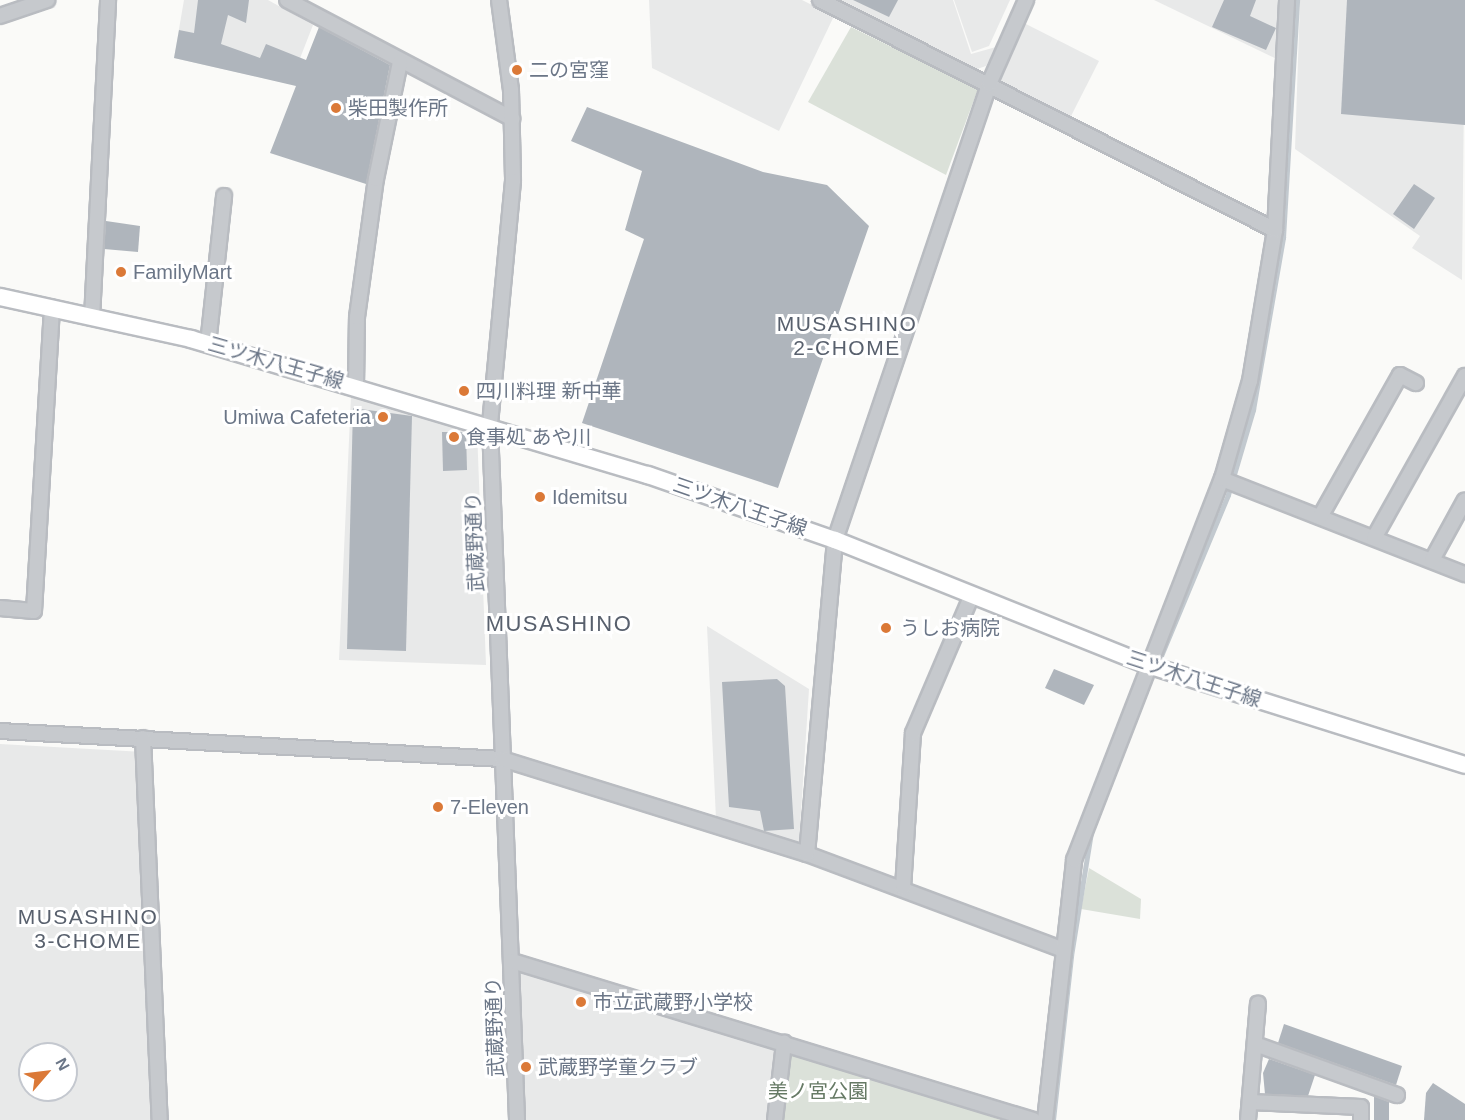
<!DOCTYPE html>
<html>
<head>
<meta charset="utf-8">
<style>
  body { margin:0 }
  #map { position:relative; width:1465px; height:1120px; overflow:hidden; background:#fafaf8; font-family:Arial,"Noto Sans JP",sans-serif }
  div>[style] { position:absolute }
  .built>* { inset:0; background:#e8e9e9 }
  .green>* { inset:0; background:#dbe1d9 }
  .stream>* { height:4.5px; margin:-2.25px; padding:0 2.25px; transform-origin:2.25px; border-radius:2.25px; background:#c2c9cf }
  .building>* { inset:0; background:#afb5bc }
  .roads { filter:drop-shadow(2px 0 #b9bcc1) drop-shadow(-2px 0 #b9bcc1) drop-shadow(0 2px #b9bcc1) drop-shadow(0 -2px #b9bcc1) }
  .minor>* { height:14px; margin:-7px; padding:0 7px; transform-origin:7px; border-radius:7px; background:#c6c9cd }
  .major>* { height:16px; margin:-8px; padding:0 8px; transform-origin:8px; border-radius:8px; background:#fff }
  .dots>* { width:16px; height:16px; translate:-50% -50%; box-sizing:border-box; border:3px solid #fff; border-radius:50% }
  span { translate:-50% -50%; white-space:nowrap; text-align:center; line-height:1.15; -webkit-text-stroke:6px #fff; paint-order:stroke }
  .poi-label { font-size:20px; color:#6b7687 }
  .left { translate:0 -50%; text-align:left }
  .right { translate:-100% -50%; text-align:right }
  .street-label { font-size:20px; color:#6b7687 }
  .park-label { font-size:20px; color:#667a65 }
  .neighbourhood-label { font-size:21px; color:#58606d; letter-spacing:1.5px }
  .quarter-label { font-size:22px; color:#58606d; letter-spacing:1.5px }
  .north { position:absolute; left:18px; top:1042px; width:60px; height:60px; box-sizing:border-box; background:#fff; border:2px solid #c4c8cf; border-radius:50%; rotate:62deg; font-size:16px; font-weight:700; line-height:24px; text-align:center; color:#6b7687 }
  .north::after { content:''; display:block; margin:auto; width:21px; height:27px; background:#db7937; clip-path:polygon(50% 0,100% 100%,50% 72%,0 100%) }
</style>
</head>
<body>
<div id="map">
  <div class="built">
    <div style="clip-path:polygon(184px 0,268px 0,313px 25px,290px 84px,174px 58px)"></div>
    <div style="clip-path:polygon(649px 0,802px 0,834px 16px,779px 131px,652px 68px)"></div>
    <div style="clip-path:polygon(839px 0,953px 0,971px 54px,996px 47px,986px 66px,977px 69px)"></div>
    <div style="clip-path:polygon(954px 0,1010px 0,989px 46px,972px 52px)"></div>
    <div style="clip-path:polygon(1154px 0,1281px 0,1281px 61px)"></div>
    <div style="clip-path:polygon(1300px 0,1465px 0,1462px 280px,1412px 248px,1420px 236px,1295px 149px)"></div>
    <div style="clip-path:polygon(1024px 23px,1099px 61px,1069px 120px,1005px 88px,999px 78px)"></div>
    <div style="clip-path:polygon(351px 396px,477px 430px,486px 665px,339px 660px)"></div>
    <div style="clip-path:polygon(707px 626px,809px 689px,799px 843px,716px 819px)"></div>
    <div style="clip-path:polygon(evenodd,0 744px,144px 752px,158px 1120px,0 1120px,0 744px,30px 1054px,66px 1054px,66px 1090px,30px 1090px,30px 1054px)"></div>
    <div style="clip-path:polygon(512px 961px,784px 1043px,775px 1120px,517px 1120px)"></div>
  </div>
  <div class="green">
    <div style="clip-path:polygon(851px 27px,978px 89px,946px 175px,808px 102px)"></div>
    <div style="clip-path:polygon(1089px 868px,1141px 899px,1140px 919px,1081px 909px)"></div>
    <div style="clip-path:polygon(790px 1051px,1001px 1120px,782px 1120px)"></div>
  </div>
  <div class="stream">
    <div style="left:1161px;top:656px;width:174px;rotate:-67.4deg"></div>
    <div style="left:1228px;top:495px;width:89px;rotate:-73.6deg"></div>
    <div style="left:1253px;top:410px;width:175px;rotate:-80.1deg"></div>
    <div style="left:1283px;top:238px;width:238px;rotate:-86.6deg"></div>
    <div style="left:1053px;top:1120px;width:165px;rotate:-83.7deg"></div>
    <div style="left:1071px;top:956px;width:125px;rotate:-80.8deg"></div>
  </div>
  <div class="building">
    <div style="clip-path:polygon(198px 0,249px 0,246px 23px,228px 15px,221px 44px,260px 58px,266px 44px,306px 60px,319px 27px,390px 65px,366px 184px,270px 153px,296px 86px,174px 58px,179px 30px,194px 33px)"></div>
    <div style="clip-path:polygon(853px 0,898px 0,889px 17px)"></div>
    <div style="clip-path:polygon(1224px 0,1256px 0,1250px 16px,1276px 28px,1266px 50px,1212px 27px)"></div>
    <div style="clip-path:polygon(1347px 0,1465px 0,1465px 125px,1341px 114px)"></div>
    <div style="clip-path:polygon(587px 107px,763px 172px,827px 185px,869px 226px,778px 488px,582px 423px,644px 239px,625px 230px,642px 171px,571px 141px)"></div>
    <div style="clip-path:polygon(1414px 184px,1435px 198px,1414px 229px,1393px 214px)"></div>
    <div style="clip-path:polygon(106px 221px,140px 226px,138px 252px,104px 249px)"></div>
    <div style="clip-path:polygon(353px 408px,412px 416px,406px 651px,347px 649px)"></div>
    <div style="clip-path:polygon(442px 432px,466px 432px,467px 470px,443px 471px)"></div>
    <div style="clip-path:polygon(1054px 669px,1094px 685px,1084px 705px,1045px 688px)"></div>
    <div style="clip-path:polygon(777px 679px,785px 686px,794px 829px,764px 831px,760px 811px,729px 807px,722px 682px)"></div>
    <div style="clip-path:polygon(1284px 1024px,1402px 1066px,1396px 1085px,1278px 1043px)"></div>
    <div style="clip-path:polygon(1269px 1059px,1315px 1075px,1308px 1096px,1265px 1094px,1263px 1073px)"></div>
    <div style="clip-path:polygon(1433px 1083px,1465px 1104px,1465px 1120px,1424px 1120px,1426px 1093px)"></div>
    <div style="clip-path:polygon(1374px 1096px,1389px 1102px,1389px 1120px,1374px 1120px)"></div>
  </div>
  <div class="roads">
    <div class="minor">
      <div style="left:287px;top:0;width:255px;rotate:27.8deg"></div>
      <div style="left:499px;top:0;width:91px;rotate:82.4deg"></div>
      <div style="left:511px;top:90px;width:91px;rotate:88.7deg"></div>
      <div style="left:513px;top:181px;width:246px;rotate:95.4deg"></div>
      <div style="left:490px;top:426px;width:695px;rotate:87.77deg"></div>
      <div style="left:820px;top:0;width:510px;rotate:26.82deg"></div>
      <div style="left:0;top:16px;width:50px;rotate:-18.8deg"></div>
      <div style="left:92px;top:318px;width:318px;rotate:-87.1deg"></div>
      <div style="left:208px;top:344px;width:149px;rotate:-83.8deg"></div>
      <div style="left:356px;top:386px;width:69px;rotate:-89.2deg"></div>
      <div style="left:357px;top:317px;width:139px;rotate:-82.2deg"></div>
      <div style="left:376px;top:179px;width:119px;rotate:-78.4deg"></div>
      <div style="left:1222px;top:479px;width:261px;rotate:21.4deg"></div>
      <div style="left:1320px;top:517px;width:163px;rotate:-60.6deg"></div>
      <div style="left:1400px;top:375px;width:18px;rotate:27deg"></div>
      <div style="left:1374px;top:538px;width:186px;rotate:-60.7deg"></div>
      <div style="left:1432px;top:560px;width:68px;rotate:-61.2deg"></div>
      <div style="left:0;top:608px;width:34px;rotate:5deg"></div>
      <div style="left:34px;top:611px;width:304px;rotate:-86.6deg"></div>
      <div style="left:0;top:731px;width:503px;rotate:3.19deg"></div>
      <div style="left:502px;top:759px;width:319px;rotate:17.3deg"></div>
      <div style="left:807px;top:854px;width:274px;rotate:20.5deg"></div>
      <div style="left:143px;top:738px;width:382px;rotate:87.5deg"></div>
      <div style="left:807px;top:854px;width:315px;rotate:-84.9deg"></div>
      <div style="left:835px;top:540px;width:481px;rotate:-71.3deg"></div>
      <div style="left:989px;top:84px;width:92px;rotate:-66.2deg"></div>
      <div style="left:903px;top:888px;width:155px;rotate:-86.3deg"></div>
      <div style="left:913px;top:733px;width:148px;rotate:-66.9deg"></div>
      <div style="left:512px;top:961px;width:545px;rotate:16.97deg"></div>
      <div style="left:1255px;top:1044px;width:151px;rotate:19.8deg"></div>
      <div style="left:1250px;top:1102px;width:111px;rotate:2.6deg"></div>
      <div style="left:1361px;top:1107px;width:13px;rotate:90deg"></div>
      <div style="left:775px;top:1120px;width:78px;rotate:-83.3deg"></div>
      <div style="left:1045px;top:1120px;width:262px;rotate:-83.6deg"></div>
      <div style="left:1074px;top:860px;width:409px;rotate:-68.8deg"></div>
      <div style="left:1222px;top:479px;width:102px;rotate:-74.1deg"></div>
      <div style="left:1250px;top:381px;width:153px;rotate:-80.6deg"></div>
      <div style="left:1275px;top:230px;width:230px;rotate:-87deg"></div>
      <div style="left:1248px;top:1120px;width:117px;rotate:-85.1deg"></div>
    </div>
    <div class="major">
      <div style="left:0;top:297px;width:196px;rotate:12.4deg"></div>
      <div style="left:191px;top:339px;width:477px;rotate:16.6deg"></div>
      <div style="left:648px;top:475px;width:198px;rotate:19.2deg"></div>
      <div style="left:835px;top:540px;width:337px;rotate:21.8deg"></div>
      <div style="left:1148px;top:665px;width:332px;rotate:17.5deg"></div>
    </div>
  </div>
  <div class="dots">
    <div style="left:517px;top:70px;background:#db7937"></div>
    <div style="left:336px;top:108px;background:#db7937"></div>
    <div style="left:121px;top:272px;background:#db7937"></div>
    <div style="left:464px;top:391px;background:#db7937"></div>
    <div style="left:383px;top:417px;background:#db7937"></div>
    <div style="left:454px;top:437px;background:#db7937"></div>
    <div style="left:540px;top:497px;background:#db7937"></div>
    <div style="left:886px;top:628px;background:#db7937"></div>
    <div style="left:438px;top:807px;background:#db7937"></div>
    <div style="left:581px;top:1002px;background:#db7937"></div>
    <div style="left:526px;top:1067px;background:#db7937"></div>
  </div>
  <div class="poi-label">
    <span class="left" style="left:529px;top:70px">二の宮窪</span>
    <span class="left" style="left:348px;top:108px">柴田製作所</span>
    <span class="left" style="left:133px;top:272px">FamilyMart</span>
    <span class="left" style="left:476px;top:391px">四川料理 新中華</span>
    <span class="right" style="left:371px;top:417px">Umiwa Cafeteria</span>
    <span class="left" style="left:466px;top:437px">食事処 あや川</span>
    <span class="left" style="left:552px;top:497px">Idemitsu</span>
    <span class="left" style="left:900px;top:628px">うしお病院</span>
    <span class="left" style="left:450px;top:807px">7-Eleven</span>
    <span class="left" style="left:593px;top:1002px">市立武蔵野小学校</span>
    <span class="left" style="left:538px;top:1067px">武蔵野学童クラブ</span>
  </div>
  <div class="street-label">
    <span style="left:276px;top:363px;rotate:16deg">三ツ木八王子線</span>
    <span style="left:740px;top:507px;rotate:19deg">三ツ木八王子線</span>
    <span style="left:475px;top:542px;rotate:-92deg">武蔵野通り</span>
    <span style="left:1194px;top:679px;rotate:18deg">三ツ木八王子線</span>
    <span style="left:495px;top:1027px;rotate:-92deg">武蔵野通り</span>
  </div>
  <div class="park-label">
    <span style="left:818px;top:1091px">美ノ宮公園</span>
  </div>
  <div class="neighbourhood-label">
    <span style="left:847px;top:336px">MUSASHINO<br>2-CHOME</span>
    <span style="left:88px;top:929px">MUSASHINO<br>3-CHOME</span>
  </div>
  <div class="quarter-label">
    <span style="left:559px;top:624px">MUSASHINO</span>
  </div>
  <div class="north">N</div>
</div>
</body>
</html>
